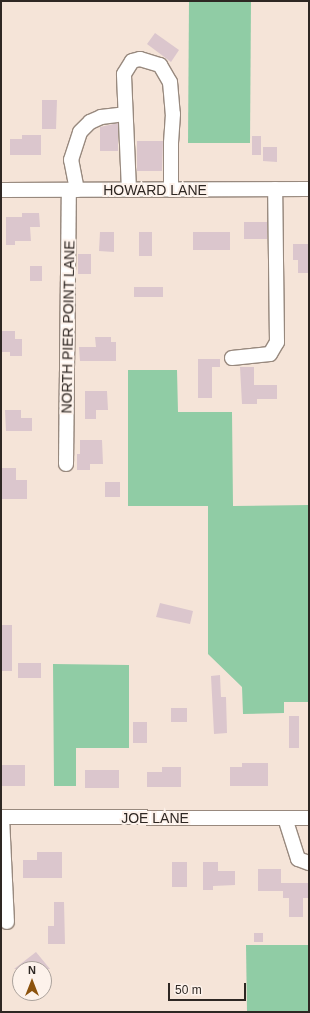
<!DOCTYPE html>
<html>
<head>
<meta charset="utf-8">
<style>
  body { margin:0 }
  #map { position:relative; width:310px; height:1013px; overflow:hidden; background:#f5e4d8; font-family:Arial,sans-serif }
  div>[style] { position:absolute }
  .green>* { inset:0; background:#90cca5 }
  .building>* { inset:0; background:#dbc6cd }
  .roads { filter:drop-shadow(1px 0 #98897e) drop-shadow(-1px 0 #98897e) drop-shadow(0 1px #98897e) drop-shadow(0 -1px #98897e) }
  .minor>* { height:14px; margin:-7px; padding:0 7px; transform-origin:7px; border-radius:7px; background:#fff }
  span { translate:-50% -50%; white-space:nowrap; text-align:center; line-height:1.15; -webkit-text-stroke:4px #fdf2eb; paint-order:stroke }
  .street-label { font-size:14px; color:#2e2723 }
  .frame { position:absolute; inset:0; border:2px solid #2e2723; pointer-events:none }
  .north { position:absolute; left:12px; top:961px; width:40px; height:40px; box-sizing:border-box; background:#fdf2eb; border:1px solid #aaa19b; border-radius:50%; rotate:0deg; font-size:11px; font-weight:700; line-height:16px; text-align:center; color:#2e2723 }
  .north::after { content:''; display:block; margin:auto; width:14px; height:18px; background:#8c520c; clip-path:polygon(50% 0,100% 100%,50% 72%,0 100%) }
  .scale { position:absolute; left:168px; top:983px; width:78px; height:18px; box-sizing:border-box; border:2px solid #2e2723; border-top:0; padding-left:5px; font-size:12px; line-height:14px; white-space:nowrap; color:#2e2723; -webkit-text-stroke:3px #fdf2eb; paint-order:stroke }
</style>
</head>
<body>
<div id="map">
  <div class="green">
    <div style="clip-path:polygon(189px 1px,251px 1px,250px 143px,188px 143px)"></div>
    <div style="clip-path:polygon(128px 370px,177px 370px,178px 412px,232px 412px,233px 506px,309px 505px,309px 702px,284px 702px,284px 713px,243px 714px,242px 687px,208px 654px,208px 506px,128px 506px)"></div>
    <div style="clip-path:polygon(53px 664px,129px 665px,129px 748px,76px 748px,76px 786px,54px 786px)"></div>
    <div style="clip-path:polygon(246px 945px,309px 945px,309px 1012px,247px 1012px)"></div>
  </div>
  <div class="building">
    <div style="clip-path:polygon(155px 33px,179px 50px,171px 62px,147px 44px)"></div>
    <div style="clip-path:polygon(42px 100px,57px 100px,56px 129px,42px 129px)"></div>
    <div style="clip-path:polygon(118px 123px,118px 151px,100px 151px,100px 127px)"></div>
    <div style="clip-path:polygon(22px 135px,41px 135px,41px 155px,10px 155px,10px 139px,22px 139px)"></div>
    <div style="clip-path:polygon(252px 136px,261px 136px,261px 155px,252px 155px)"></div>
    <div style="clip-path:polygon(137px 141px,163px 141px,162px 171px,137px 171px)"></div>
    <div style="clip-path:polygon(263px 147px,277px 147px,277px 162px,263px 161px)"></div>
    <div style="clip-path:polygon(22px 213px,39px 213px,40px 227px,30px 227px,31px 241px,15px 241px,15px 245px,6px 245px,6px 217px,22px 217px)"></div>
    <div style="clip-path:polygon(244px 222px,267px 222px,267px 239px,244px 239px)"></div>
    <div style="clip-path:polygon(100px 232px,114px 232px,114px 252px,99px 251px)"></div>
    <div style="clip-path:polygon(139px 232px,152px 232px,152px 256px,139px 256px)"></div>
    <div style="clip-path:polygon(193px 232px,230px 232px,230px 250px,193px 250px)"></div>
    <div style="clip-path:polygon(293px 244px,309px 244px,309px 273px,298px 273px,298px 260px,293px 260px)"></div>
    <div style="clip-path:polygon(78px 254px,91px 254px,91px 274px,78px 274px)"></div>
    <div style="clip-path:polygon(30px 266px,42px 266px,42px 281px,30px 281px)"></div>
    <div style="clip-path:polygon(134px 287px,163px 287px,163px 297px,134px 297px)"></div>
    <div style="clip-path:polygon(1px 331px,15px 331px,15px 339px,22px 339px,22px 356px,10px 356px,10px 352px,1px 352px)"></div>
    <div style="clip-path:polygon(95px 337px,111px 337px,111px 342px,116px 342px,116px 361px,80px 361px,79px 347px,96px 347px)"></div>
    <div style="clip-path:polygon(198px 359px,220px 359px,220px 367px,212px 367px,212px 398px,198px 398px)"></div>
    <div style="clip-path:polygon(240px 367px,254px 367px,254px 385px,277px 385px,277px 399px,257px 399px,257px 404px,242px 404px)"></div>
    <div style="clip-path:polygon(85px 391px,107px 391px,108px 410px,96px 410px,96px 419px,85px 419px)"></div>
    <div style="clip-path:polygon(5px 410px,21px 410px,21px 418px,32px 418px,32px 431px,6px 431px)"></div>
    <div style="clip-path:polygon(80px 440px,102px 440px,103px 464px,90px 464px,90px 470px,77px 470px,77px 454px,80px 454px)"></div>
    <div style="clip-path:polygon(1px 468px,16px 468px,16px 480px,27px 480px,27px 499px,1px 499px)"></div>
    <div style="clip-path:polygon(105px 482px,120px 482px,120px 497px,105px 497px)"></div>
    <div style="clip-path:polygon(160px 603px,193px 611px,190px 624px,156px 617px)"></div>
    <div style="clip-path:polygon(1px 625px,12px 625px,12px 671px,1px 671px)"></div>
    <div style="clip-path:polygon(18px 663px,41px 663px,41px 678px,18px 678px)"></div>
    <div style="clip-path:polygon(220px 675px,221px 697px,226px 697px,227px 733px,214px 734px,211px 676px)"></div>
    <div style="clip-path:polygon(171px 708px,187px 708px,187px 722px,171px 722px)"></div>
    <div style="clip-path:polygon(289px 716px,299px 716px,299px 748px,289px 748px)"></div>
    <div style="clip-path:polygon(133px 722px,147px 722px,147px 743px,133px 743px)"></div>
    <div style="clip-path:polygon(242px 763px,268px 763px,268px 786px,230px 786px,230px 767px,242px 767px)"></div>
    <div style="clip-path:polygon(1px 765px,25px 765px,25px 786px,1px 786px)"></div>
    <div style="clip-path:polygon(162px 767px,181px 767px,181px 787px,147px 787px,147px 772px,162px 772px)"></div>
    <div style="clip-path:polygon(85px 770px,119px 770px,119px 788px,85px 788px)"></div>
    <div style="clip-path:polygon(37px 852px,62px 852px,62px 878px,23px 878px,23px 860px,37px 860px)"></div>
    <div style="clip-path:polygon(172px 862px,187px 862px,187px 887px,172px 887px)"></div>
    <div style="clip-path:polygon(203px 862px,218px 862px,218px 871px,235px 871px,235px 885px,213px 886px,213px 890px,203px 890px)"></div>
    <div style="clip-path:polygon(258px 869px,281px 869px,281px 883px,309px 883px,309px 898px,303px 898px,303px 917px,289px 917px,289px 898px,283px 898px,283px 891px,258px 891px)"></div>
    <div style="clip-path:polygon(54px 902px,64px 902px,65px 944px,48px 944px,48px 926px,54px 926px)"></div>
    <div style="clip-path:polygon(254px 933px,263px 933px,263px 942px,254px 942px)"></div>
    <div style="clip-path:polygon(36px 952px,50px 969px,14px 969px)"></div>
  </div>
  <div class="roads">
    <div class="minor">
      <div style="left:1px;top:190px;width:308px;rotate:-0.2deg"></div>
      <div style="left:77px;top:190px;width:31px;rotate:-101deg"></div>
      <div style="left:71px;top:160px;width:29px;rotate:-72deg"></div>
      <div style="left:80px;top:132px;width:14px;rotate:-45deg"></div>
      <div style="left:90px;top:122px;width:12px;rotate:-24deg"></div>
      <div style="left:101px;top:117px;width:24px;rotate:-7deg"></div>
      <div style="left:129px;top:190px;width:116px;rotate:-92.5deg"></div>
      <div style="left:124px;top:74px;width:15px;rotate:-58deg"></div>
      <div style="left:132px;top:61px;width:8px;rotate:-14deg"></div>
      <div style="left:140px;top:59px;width:21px;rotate:17deg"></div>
      <div style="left:160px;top:65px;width:20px;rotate:60deg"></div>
      <div style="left:170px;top:82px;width:32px;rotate:85deg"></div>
      <div style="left:173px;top:114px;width:29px;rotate:94deg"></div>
      <div style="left:171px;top:143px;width:47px;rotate:90deg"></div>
      <div style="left:232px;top:358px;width:38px;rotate:-6deg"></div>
      <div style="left:270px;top:354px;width:14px;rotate:-60deg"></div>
      <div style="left:277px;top:342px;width:153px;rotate:-90.7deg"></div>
      <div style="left:66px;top:464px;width:274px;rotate:-89.4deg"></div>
      <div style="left:1px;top:817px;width:308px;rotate:0.2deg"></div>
      <div style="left:2px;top:817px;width:105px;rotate:87.3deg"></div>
      <div style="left:285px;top:818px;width:43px;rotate:72.4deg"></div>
      <div style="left:298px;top:859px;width:12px;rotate:20deg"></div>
    </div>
  </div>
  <div class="street-label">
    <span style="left:155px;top:190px">HOWARD LANE</span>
    <span style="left:68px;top:327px;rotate:-89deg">NORTH PIER POINT LANE</span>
    <span style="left:155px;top:818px">JOE LANE</span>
  </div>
  <div class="frame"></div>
  <div class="north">N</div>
  <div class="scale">50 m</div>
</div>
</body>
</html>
